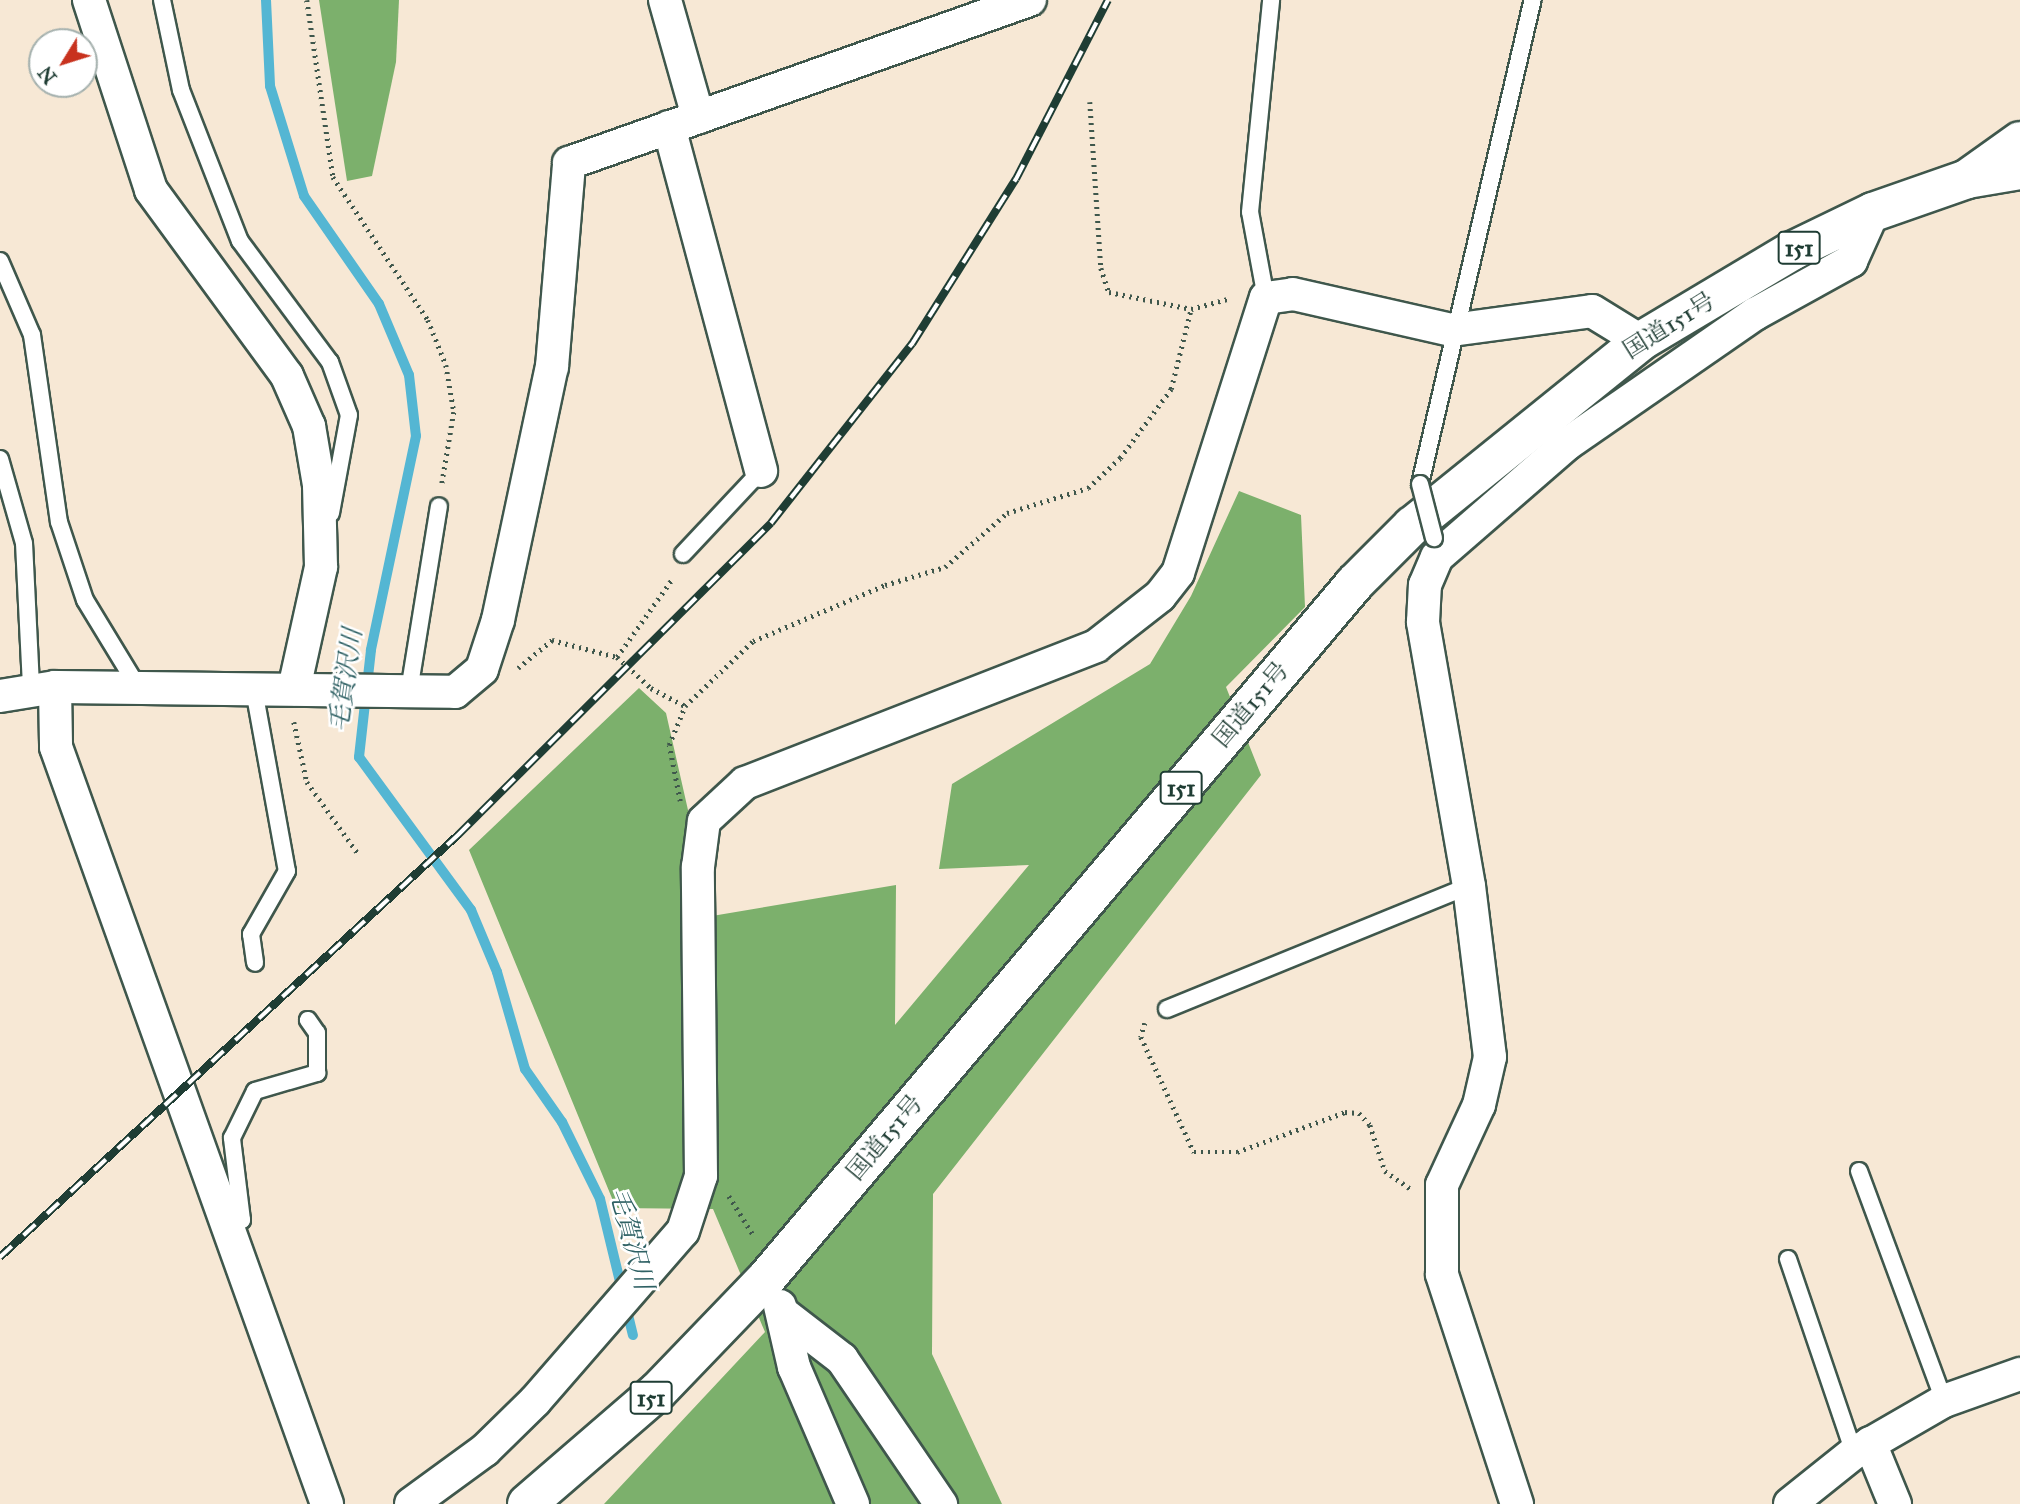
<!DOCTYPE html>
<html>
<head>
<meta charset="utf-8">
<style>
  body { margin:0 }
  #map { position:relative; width:2020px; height:1504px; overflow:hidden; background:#f7e8d5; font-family:"IM FELL Great Primer","Noto Serif JP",serif }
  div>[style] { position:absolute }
  .forest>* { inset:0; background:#7cb06c }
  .stream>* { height:10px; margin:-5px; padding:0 5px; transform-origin:5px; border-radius:5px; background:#54b6d3 }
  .path>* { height:4.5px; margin-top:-2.25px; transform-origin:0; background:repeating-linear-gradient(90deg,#3f574c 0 2px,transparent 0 7px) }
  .roads { filter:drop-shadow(2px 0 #3f574c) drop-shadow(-2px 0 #3f574c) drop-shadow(0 2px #3f574c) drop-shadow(0 -2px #3f574c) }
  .service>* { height:16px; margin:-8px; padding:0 8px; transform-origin:8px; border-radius:8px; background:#fff }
  .minor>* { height:32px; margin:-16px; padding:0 16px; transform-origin:16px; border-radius:16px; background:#fff }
  .secondary>* { height:38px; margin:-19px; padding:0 19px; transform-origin:19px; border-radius:19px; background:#fff }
  .trunk>* { height:38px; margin:-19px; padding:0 19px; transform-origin:19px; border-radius:19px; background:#fff }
  .rail>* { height:8px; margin-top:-4px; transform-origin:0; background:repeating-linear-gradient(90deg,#fff 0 16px,#1f3d34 0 32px); box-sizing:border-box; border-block:2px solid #1f3d34 }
  .bridges { filter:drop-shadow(2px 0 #3f574c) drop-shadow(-2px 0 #3f574c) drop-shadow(0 2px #3f574c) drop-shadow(0 -2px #3f574c) }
  .service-bridge>* { height:16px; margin:-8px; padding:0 8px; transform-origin:8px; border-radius:8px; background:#fff }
  span { translate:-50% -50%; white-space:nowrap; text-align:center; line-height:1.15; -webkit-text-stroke:5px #fff; paint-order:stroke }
  .shield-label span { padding:2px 5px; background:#fff; border:2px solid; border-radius:5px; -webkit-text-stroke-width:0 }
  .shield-label { font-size:23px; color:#1f3d34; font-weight:700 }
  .street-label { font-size:24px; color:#1f3d34 }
  .water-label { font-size:26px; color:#2f6164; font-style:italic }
  .north { position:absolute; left:28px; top:28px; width:70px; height:70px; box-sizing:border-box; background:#fff; border:2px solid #a5b1ae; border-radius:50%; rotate:232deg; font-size:19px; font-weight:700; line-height:28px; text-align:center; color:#1f3d34 }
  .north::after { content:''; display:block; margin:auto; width:24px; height:32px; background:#c8321e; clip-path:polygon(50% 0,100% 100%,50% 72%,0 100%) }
</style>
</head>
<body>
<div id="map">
  <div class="forest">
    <div style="clip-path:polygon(319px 0,399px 0,396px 62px,372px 176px,347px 181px)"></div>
    <div style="clip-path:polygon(1239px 491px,1301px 515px,1305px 607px,1226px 687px,1261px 775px,933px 1194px,932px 1354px,1002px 1504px,604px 1504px,765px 1332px,713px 1209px,616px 1208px,469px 850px,639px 688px,666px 713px,712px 916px,896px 885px,895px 1025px,1029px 865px,939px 869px,952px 784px,1150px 664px,1191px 596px)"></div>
  </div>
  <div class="stream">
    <div style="left:266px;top:0;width:86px;rotate:87.3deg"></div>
    <div style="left:270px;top:86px;width:115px;rotate:72.8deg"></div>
    <div style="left:304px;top:196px;width:131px;rotate:55.2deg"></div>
    <div style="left:379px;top:304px;width:77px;rotate:67.1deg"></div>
    <div style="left:409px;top:375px;width:61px;rotate:83.5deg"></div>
    <div style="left:416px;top:436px;width:219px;rotate:101.9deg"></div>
    <div style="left:371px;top:650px;width:108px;rotate:96.4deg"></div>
    <div style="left:359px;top:757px;width:190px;rotate:53.8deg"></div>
    <div style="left:471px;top:910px;width:67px;rotate:67.2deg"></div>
    <div style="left:497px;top:972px;width:101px;rotate:73.9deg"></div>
    <div style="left:525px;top:1069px;width:65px;rotate:55.1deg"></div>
    <div style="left:562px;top:1122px;width:86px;rotate:63.7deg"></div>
    <div style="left:600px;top:1199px;width:140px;rotate:76.4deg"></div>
  </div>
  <div class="path">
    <div style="left:307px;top:0;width:179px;rotate:81.6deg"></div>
    <div style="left:333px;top:177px;width:172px;rotate:56.4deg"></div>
    <div style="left:428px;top:320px;width:48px;rotate:68.2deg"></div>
    <div style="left:446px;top:365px;width:48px;rotate:80.3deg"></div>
    <div style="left:454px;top:412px;width:73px;rotate:99.5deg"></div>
    <div style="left:1090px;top:102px;width:166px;rotate:86.2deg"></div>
    <div style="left:1101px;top:268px;width:25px;rotate:72deg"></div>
    <div style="left:1109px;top:292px;width:84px;rotate:11.7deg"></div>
    <div style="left:1191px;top:309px;width:41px;rotate:-15.4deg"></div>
    <div style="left:617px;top:657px;width:97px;rotate:-54.7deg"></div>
    <div style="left:518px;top:668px;width:44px;rotate:-39.5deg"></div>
    <div style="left:552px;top:640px;width:67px;rotate:14.7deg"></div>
    <div style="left:617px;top:657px;width:46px;rotate:42.4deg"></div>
    <div style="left:651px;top:688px;width:38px;rotate:28deg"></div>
    <div style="left:685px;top:706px;width:94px;rotate:-43.7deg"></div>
    <div style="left:753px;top:641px;width:143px;rotate:-23deg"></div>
    <div style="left:885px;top:585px;width:63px;rotate:-16.7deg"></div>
    <div style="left:945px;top:567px;width:82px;rotate:-41.1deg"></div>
    <div style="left:1007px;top:513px;width:85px;rotate:-17.2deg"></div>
    <div style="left:1088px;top:488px;width:44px;rotate:-43.2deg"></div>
    <div style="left:1120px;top:458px;width:86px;rotate:-53.5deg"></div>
    <div style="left:1171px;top:389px;width:82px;rotate:-76deg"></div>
    <div style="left:294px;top:722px;width:61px;rotate:77.8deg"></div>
    <div style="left:307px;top:782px;width:90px;rotate:54.5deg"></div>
    <div style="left:680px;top:801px;width:57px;rotate:-101.1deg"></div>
    <div style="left:669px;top:745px;width:42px;rotate:-67.7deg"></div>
    <div style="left:1145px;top:1023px;width:15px;rotate:106deg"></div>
    <div style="left:1141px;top:1037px;width:127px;rotate:65.3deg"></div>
    <div style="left:1194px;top:1152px;width:43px"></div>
    <div style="left:1237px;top:1152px;width:115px;rotate:-20.3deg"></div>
    <div style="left:1345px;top:1112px;width:14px;rotate:4deg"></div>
    <div style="left:1359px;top:1113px;width:16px;rotate:47deg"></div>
    <div style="left:1370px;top:1125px;width:48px;rotate:71.9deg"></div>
    <div style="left:1385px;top:1171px;width:32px;rotate:35deg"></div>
    <div style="left:729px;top:1196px;width:47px;rotate:58deg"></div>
  </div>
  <div class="roads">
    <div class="service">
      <div style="left:162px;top:0;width:92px;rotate:78.1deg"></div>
      <div style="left:181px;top:90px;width:162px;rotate:68.7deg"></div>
      <div style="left:240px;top:241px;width:151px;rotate:53.4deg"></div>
      <div style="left:330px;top:362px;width:56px;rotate:70.3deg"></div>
      <div style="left:349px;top:415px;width:100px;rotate:100.4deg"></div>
      <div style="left:0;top:261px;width:81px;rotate:66.6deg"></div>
      <div style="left:32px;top:335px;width:189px;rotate:81.8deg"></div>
      <div style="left:59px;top:522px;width:82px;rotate:71.6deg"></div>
      <div style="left:85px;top:600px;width:102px;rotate:58.7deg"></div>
      <div style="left:1266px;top:298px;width:87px;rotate:-100.5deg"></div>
      <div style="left:1250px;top:212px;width:213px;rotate:-84.3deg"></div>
      <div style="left:0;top:459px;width:87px;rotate:74.1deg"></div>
      <div style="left:24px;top:543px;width:145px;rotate:87.2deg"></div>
      <div style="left:1420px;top:484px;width:497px;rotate:-76.9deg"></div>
      <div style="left:683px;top:554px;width:114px;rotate:-46.8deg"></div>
      <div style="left:254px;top:690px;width:184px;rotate:79.7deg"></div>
      <div style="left:287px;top:871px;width:73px;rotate:119.7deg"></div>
      <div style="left:251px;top:934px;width:29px;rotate:82deg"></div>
      <div style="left:409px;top:691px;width:187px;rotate:-80.8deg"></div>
      <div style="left:1167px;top:1009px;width:326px;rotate:-22.2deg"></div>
      <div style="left:1859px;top:1171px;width:245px;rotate:69.7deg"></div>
      <div style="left:229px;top:1225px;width:14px;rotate:-21deg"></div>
      <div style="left:242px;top:1220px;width:83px;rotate:-97deg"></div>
      <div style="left:232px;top:1138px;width:52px;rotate:-63.9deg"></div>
      <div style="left:255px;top:1091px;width:65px;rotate:-16.2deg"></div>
      <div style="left:317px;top:1073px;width:40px;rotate:-90deg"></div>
      <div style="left:317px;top:1033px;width:16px;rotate:-125deg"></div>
      <div style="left:1788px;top:1259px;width:205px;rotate:71.2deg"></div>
    </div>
    <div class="minor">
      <div style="left:89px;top:0;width:200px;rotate:71.9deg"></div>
      <div style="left:151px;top:190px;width:230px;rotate:53.8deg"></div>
      <div style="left:287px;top:376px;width:55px;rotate:66.3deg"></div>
      <div style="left:309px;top:426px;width:60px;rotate:80.4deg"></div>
      <div style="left:319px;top:485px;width:82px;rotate:88.6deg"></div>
      <div style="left:321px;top:567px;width:125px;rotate:102.5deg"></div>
      <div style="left:665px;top:0;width:122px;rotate:74.2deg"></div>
      <div style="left:669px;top:127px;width:356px;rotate:75deg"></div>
      <div style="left:55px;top:687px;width:60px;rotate:89deg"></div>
      <div style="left:56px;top:747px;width:804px;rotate:70.3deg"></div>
      <div style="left:0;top:696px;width:56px;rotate:-9.3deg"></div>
      <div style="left:55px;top:687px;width:400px;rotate:0.7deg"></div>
      <div style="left:455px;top:692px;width:35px;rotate:-40deg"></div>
      <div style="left:482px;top:669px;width:52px;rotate:-71.9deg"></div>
      <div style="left:498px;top:620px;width:259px;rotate:-78deg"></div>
      <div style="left:552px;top:367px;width:205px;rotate:-85.2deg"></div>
      <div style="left:569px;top:163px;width:489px;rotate:-19.5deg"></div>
      <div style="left:780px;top:1306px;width:63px;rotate:77.1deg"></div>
      <div style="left:794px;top:1367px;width:149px;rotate:66.7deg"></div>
      <div style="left:785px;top:1315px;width:72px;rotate:37.7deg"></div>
      <div style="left:842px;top:1359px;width:176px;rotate:55.7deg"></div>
      <div style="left:1870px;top:1443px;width:66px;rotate:67.7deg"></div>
      <div style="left:411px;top:1504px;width:92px;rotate:-36.1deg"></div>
      <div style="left:485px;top:1450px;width:70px;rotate:-44.4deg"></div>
      <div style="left:535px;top:1401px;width:225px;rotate:-49deg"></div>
      <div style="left:683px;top:1231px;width:58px;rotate:-71.9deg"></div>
      <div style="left:701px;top:1176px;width:309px;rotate:-90.6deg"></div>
      <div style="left:698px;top:867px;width:46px;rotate:-82.6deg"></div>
      <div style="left:704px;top:821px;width:56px;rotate:-42.8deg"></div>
      <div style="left:745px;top:783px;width:377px;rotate:-21.3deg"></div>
      <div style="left:1096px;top:646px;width:81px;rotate:-38deg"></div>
      <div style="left:1160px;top:596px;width:29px;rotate:-52deg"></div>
      <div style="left:1178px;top:573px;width:289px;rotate:-72.3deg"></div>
      <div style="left:1266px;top:298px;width:27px;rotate:-8deg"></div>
      <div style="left:1293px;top:294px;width:163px;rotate:12.8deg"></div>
      <div style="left:1452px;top:330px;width:141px;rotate:-7.7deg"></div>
      <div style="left:1592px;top:311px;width:57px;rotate:31.5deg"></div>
      <div style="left:1517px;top:1504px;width:242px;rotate:-108.1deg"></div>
      <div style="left:1442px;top:1274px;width:89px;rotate:-90deg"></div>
      <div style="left:1442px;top:1185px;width:88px;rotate:-65.2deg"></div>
      <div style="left:1479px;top:1105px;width:49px;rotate:-77.1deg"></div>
      <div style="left:1490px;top:1057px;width:172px;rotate:-97deg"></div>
      <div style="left:1469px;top:886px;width:268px;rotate:-99.9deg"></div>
      <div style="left:1423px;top:622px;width:37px;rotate:-87deg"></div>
      <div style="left:1425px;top:585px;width:30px;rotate:-67deg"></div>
      <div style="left:1437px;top:557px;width:172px;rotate:-41deg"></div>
      <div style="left:1567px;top:444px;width:229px;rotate:-34.7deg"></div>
      <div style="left:1755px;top:314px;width:110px;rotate:-28.9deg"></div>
      <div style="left:1851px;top:261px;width:54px;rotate:-65.8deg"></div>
      <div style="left:1790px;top:1504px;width:82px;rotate:-38.6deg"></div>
      <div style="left:1854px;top:1453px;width:104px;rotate:-30deg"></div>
      <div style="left:1944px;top:1401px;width:81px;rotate:-19.6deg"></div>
    </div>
    <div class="secondary">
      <div style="left:1967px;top:179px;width:65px;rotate:-35.6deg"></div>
    </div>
    <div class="trunk">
      <div style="left:527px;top:1504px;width:173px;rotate:-40.8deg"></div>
      <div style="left:658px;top:1391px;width:154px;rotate:-46.1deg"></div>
      <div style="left:765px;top:1280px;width:913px;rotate:-49.75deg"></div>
      <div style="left:1355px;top:583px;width:81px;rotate:-45deg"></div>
      <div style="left:1412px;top:526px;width:294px;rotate:-38.9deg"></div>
      <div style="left:1641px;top:341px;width:176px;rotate:-30.8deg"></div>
      <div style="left:1792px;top:251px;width:90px;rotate:-25.7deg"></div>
      <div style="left:1873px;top:212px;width:100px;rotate:-19.3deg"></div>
      <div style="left:1967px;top:179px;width:54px;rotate:-9.6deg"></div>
    </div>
  </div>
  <div class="rail">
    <div style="left:0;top:1257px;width:623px;rotate:-42.66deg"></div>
    <div style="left:458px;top:835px;width:442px;rotate:-44.9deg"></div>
    <div style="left:771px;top:523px;width:228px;rotate:-51.8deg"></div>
    <div style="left:912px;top:344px;width:195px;rotate:-57.8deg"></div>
    <div style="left:1016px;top:179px;width:201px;rotate:-62.8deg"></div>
  </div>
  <div class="bridges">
    <div class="service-bridge">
      <div style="left:1420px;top:484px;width:56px;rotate:75.5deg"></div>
    </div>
  </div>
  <div class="shield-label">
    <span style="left:1799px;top:248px">151</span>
    <span style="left:1181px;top:788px">151</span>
    <span style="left:651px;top:1398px">151</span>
  </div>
  <div class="street-label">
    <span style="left:1669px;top:326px;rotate:-32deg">国道151号</span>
    <span style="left:1251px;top:705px;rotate:-50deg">国道151号</span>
    <span style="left:885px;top:1138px;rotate:-50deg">国道151号</span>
  </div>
  <div class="water-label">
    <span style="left:346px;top:680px;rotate:-82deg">毛賀沢川</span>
    <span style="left:631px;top:1239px;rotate:75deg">毛賀沢川</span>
  </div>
  <div class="north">N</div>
</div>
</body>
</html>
